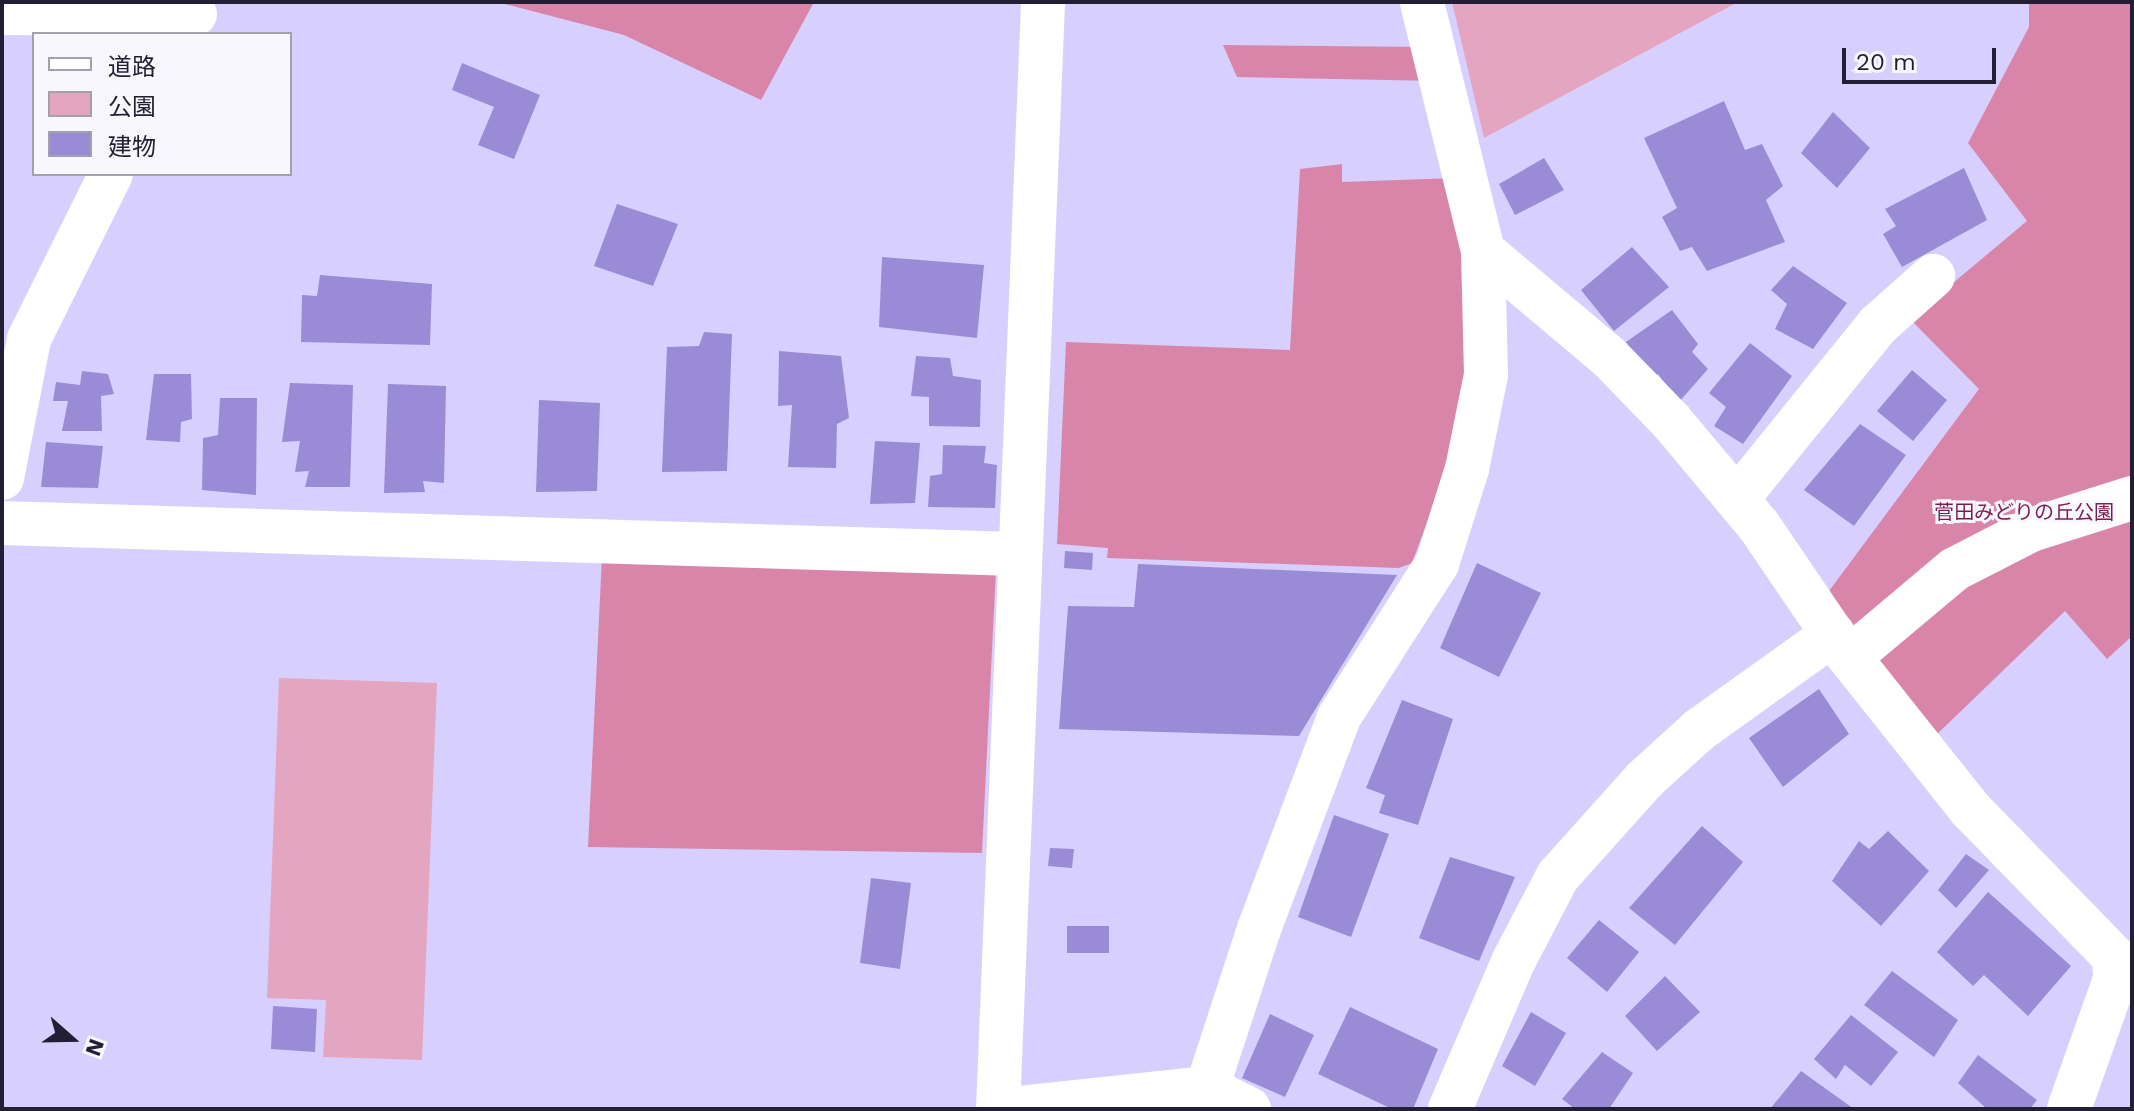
<!DOCTYPE html>
<html>
<head>
<meta charset="utf-8">
<style>
  body { margin:0 }
  #map { position:relative; width:2134px; height:1111px; overflow:hidden; background:#d7d0fe; font-family:"Work Sans","Noto Sans JP",sans-serif }
  div>[style] { position:absolute }
  .green>* { inset:0; background:#e4a5c0 }
  .forest>* { inset:0; background:#d985aa }
  .building>* { inset:0; background:#9a8bd7 }
  .minor>* { height:44px; margin:-22px; padding:0 22px; transform-origin:22px; border-radius:22px; background:#fff }
  span { translate:-50% -50%; white-space:nowrap; text-align:center; line-height:1.15; -webkit-text-stroke:6px #f7f7fd; paint-order:stroke }
  .park-label { font-size:20px; color:#7d1b51 }
  .frame { position:absolute; inset:0; border:4px solid #221e33; pointer-events:none }
  .legend { position:absolute; left:32px; top:32px; width:260px; height:144px; box-sizing:border-box; background:#f7f7fd; border:2px solid #a2a0ac; margin:0; padding:10px 14px; list-style:none; font-size:24px; color:#221e33 }
  .legend li { display:flex; align-items:center; gap:16px; height:40px }
  .legend b { width:40px; border:2px solid #a2a0ac }
  .north { position:absolute; left:32px; top:999px; width:80px; height:80px; -webkit-text-stroke:6px #f7f7fd; paint-order:stroke; rotate:110deg; font-size:22px; font-weight:700; line-height:32px; text-align:center; color:#221e33 }
  .north::after { content:''; display:block; margin:auto; width:28px; height:36px; background:#221e33; clip-path:polygon(50% 0,100% 100%,50% 72%,0 100%) }
  .scale { position:absolute; left:1842px; top:48px; width:154px; height:36px; box-sizing:border-box; border:4px solid #221e33; border-top:0; padding-left:10px; font-size:24px; line-height:28px; white-space:nowrap; color:#221e33; -webkit-text-stroke:6px #f7f7fd; paint-order:stroke }
</style>
</head>
<body>
<div id="map">
  <div class="green">
    <div style="clip-path:polygon(1452px 2px,1738px 2px,1484px 138px)"></div>
    <div style="clip-path:polygon(279px 678px,437px 683px,422px 1060px,323px 1057px,326px 1000px,267px 998px)"></div>
  </div>
  <div class="forest">
    <div style="clip-path:polygon(497px 2px,814px 2px,761px 100px,624px 35px)"></div>
    <div style="clip-path:polygon(2029px 2px,2132px 2px,2132px 636px,2107px 659px,2065px 611px,1932px 739px,1829px 591px,1979px 389px,1910px 319px,2027px 221px,1968px 143px,2029px 27px)"></div>
    <div style="clip-path:polygon(1223px 45px,1427px 47px,1436px 81px,1237px 77px)"></div>
    <div style="clip-path:polygon(1342px 164px,1342px 182px,1455px 178px,1478px 277px,1460px 433px,1412px 563px,1399px 568px,1107px 558px,1108px 548px,1057px 544px,1066px 342px,1290px 350px,1300px 169px)"></div>
    <div style="clip-path:polygon(602px 556px,996px 569px,982px 853px,588px 847px)"></div>
  </div>
  <div class="building">
    <div style="clip-path:polygon(462px 63px,540px 95px,514px 159px,478px 145px,494px 107px,452px 90px)"></div>
    <div style="clip-path:polygon(1724px 101px,1745px 150px,1762px 144px,1783px 186px,1766px 200px,1785px 242px,1707px 271px,1692px 247px,1680px 251px,1662px 217px,1677px 208px,1644px 138px)"></div>
    <div style="clip-path:polygon(1833px 112px,1870px 148px,1837px 188px,1801px 153px)"></div>
    <div style="clip-path:polygon(1544px 158px,1564px 190px,1515px 215px,1499px 184px)"></div>
    <div style="clip-path:polygon(1964px 168px,1987px 220px,1902px 267px,1883px 234px,1896px 226px,1885px 209px)"></div>
    <div style="clip-path:polygon(617px 204px,678px 224px,653px 286px,594px 266px)"></div>
    <div style="clip-path:polygon(1632px 247px,1669px 287px,1614px 331px,1581px 290px)"></div>
    <div style="clip-path:polygon(882px 257px,984px 265px,977px 338px,879px 327px)"></div>
    <div style="clip-path:polygon(1793px 266px,1847px 303px,1813px 349px,1775px 329px,1787px 304px,1771px 290px)"></div>
    <div style="clip-path:polygon(320px 275px,432px 284px,430px 345px,301px 342px,302px 295px,317px 296px)"></div>
    <div style="clip-path:polygon(1672px 310px,1698px 344px,1692px 352px,1708px 369px,1679px 402px,1658px 374px,1648px 381px,1623px 344px)"></div>
    <div style="clip-path:polygon(704px 332px,732px 334px,727px 471px,662px 472px,667px 347px,699px 346px)"></div>
    <div style="clip-path:polygon(1750px 343px,1792px 376px,1743px 444px,1714px 426px,1726px 407px,1709px 393px)"></div>
    <div style="clip-path:polygon(779px 351px,841px 356px,849px 418px,837px 424px,836px 468px,788px 467px,792px 405px,778px 406px)"></div>
    <div style="clip-path:polygon(916px 356px,950px 358px,953px 376px,981px 380px,980px 427px,929px 426px,929px 397px,911px 396px)"></div>
    <div style="clip-path:polygon(1912px 370px,1947px 400px,1913px 441px,1877px 411px)"></div>
    <div style="clip-path:polygon(82px 371px,108px 374px,114px 394px,101px 396px,102px 431px,62px 431px,68px 401px,53px 401px,56px 382px,80px 385px)"></div>
    <div style="clip-path:polygon(154px 374px,191px 374px,192px 419px,181px 422px,180px 442px,146px 440px)"></div>
    <div style="clip-path:polygon(290px 383px,353px 385px,350px 487px,305px 487px,309px 471px,295px 472px,300px 441px,282px 442px)"></div>
    <div style="clip-path:polygon(388px 384px,446px 386px,444px 483px,423px 481px,425px 492px,384px 493px)"></div>
    <div style="clip-path:polygon(220px 398px,257px 398px,256px 495px,202px 490px,203px 438px,218px 435px)"></div>
    <div style="clip-path:polygon(539px 400px,600px 403px,597px 491px,536px 492px)"></div>
    <div style="clip-path:polygon(1860px 424px,1906px 455px,1854px 526px,1804px 490px)"></div>
    <div style="clip-path:polygon(875px 441px,920px 443px,915px 503px,870px 504px)"></div>
    <div style="clip-path:polygon(46px 442px,103px 446px,98px 488px,41px 487px)"></div>
    <div style="clip-path:polygon(943px 445px,986px 446px,984px 463px,997px 465px,995px 508px,928px 507px,930px 476px,942px 474px)"></div>
    <div style="clip-path:polygon(1065px 551px,1093px 553px,1092px 570px,1064px 568px)"></div>
    <div style="clip-path:polygon(1477px 563px,1541px 593px,1499px 677px,1440px 648px)"></div>
    <div style="clip-path:polygon(1138px 564px,1397px 575px,1299px 736px,1059px 729px,1068px 606px,1134px 607px)"></div>
    <div style="clip-path:polygon(1819px 689px,1849px 734px,1783px 787px,1749px 738px)"></div>
    <div style="clip-path:polygon(1402px 700px,1453px 719px,1418px 825px,1379px 813px,1385px 795px,1366px 788px)"></div>
    <div style="clip-path:polygon(1334px 815px,1389px 834px,1351px 937px,1298px 917px)"></div>
    <div style="clip-path:polygon(1702px 826px,1743px 862px,1675px 945px,1629px 908px)"></div>
    <div style="clip-path:polygon(1888px 831px,1929px 871px,1881px 926px,1832px 881px,1859px 841px,1869px 849px)"></div>
    <div style="clip-path:polygon(1050px 848px,1074px 849px,1072px 868px,1048px 866px)"></div>
    <div style="clip-path:polygon(1966px 854px,1989px 870px,1956px 908px,1938px 890px)"></div>
    <div style="clip-path:polygon(1450px 857px,1515px 877px,1479px 961px,1419px 938px)"></div>
    <div style="clip-path:polygon(871px 878px,911px 883px,900px 969px,860px 963px)"></div>
    <div style="clip-path:polygon(1988px 892px,2071px 966px,2028px 1016px,1984px 975px,1973px 986px,1937px 952px)"></div>
    <div style="clip-path:polygon(1599px 920px,1639px 952px,1607px 992px,1567px 958px)"></div>
    <div style="clip-path:polygon(1067px 926px,1109px 926px,1109px 953px,1067px 953px)"></div>
    <div style="clip-path:polygon(1892px 971px,1958px 1020px,1934px 1057px,1864px 1005px)"></div>
    <div style="clip-path:polygon(1665px 976px,1700px 1012px,1657px 1051px,1625px 1016px)"></div>
    <div style="clip-path:polygon(273px 1006px,317px 1009px,315px 1052px,271px 1049px)"></div>
    <div style="clip-path:polygon(1350px 1007px,1438px 1049px,1413px 1109px,1392px 1109px,1318px 1074px)"></div>
    <div style="clip-path:polygon(1531px 1012px,1566px 1033px,1535px 1086px,1502px 1066px)"></div>
    <div style="clip-path:polygon(1270px 1014px,1314px 1035px,1285px 1097px,1242px 1078px)"></div>
    <div style="clip-path:polygon(1851px 1015px,1898px 1052px,1871px 1086px,1845px 1065px,1836px 1079px,1814px 1059px)"></div>
    <div style="clip-path:polygon(1602px 1052px,1633px 1073px,1609px 1109px,1575px 1109px,1562px 1099px)"></div>
    <div style="clip-path:polygon(1978px 1055px,2037px 1100px,2030px 1109px,1987px 1109px,1958px 1083px)"></div>
    <div style="clip-path:polygon(1801px 1071px,1854px 1109px,1770px 1109px)"></div>
  </div>
  <div class="minor">
    <div style="left:2px;top:13px;width:193px;rotate:0.3deg"></div>
    <div style="left:1483px;top:251px;width:166px;rotate:40.1deg"></div>
    <div style="left:1610px;top:358px;width:89px;rotate:45.9deg"></div>
    <div style="left:1672px;top:422px;width:136px;rotate:50.1deg"></div>
    <div style="left:1759px;top:526px;width:148px;rotate:55.8deg"></div>
    <div style="left:1842px;top:648px;width:207px;rotate:51.5deg"></div>
    <div style="left:1971px;top:810px;width:205px;rotate:45.8deg"></div>
    <div style="left:2114px;top:957px;width:22px;rotate:87deg"></div>
    <div style="left:2115px;top:979px;width:138px;rotate:109.5deg"></div>
    <div style="left:2px;top:478px;width:142px;rotate:-79deg"></div>
    <div style="left:29px;top:339px;width:184px;rotate:-63.6deg"></div>
    <div style="left:1737px;top:499px;width:224px;rotate:-51deg"></div>
    <div style="left:1878px;top:325px;width:74px;rotate:-41.7deg"></div>
    <div style="left:2px;top:523px;width:1015px;rotate:1.75deg"></div>
    <div style="left:1850px;top:657px;width:137px;rotate:-40deg"></div>
    <div style="left:1955px;top:569px;width:85px;rotate:-27.2deg"></div>
    <div style="left:2031px;top:530px;width:106px;rotate:-17.6deg"></div>
    <div style="left:1207px;top:1088px;width:47px;rotate:26.6deg"></div>
    <div style="left:998px;top:1109px;width:1108px;rotate:-87.67deg"></div>
    <div style="left:1009px;top:1109px;width:199px;rotate:-6.1deg"></div>
    <div style="left:1207px;top:1088px;width:167px;rotate:-71.9deg"></div>
    <div style="left:1259px;top:929px;width:227px;rotate:-69.3deg"></div>
    <div style="left:1339px;top:717px;width:182px;rotate:-57.4deg"></div>
    <div style="left:1437px;top:564px;width:100px;rotate:-72.5deg"></div>
    <div style="left:1467px;top:469px;width:96px;rotate:-78.6deg"></div>
    <div style="left:1486px;top:375px;width:124px;rotate:-91.4deg"></div>
    <div style="left:1483px;top:251px;width:256px;rotate:-103.8deg"></div>
    <div style="left:1450px;top:1109px;width:162px;rotate:-66.8deg"></div>
    <div style="left:1514px;top:960px;width:95px;rotate:-62.4deg"></div>
    <div style="left:1558px;top:876px;width:129px;rotate:-48.1deg"></div>
    <div style="left:1644px;top:780px;width:74px;rotate:-42.3deg"></div>
    <div style="left:1699px;top:730px;width:165px;rotate:-35.6deg"></div>
  </div>
  <div class="park-label">
    <span style="left:2024px;top:512px">菅田みどりの丘公園</span>
  </div>
  <div class="frame"></div>
  <ul class="legend">
  <li><b style="height:10px;background:#fff"></b>道路</li>
  <li><b style="height:22px;background:#e4a5c0"></b>公園</li>
  <li><b style="height:22px;background:#9a8bd7"></b>建物</li>
  </ul>
  <div class="north">N</div>
  <div class="scale">20 m</div>
</div>
</body>
</html>
